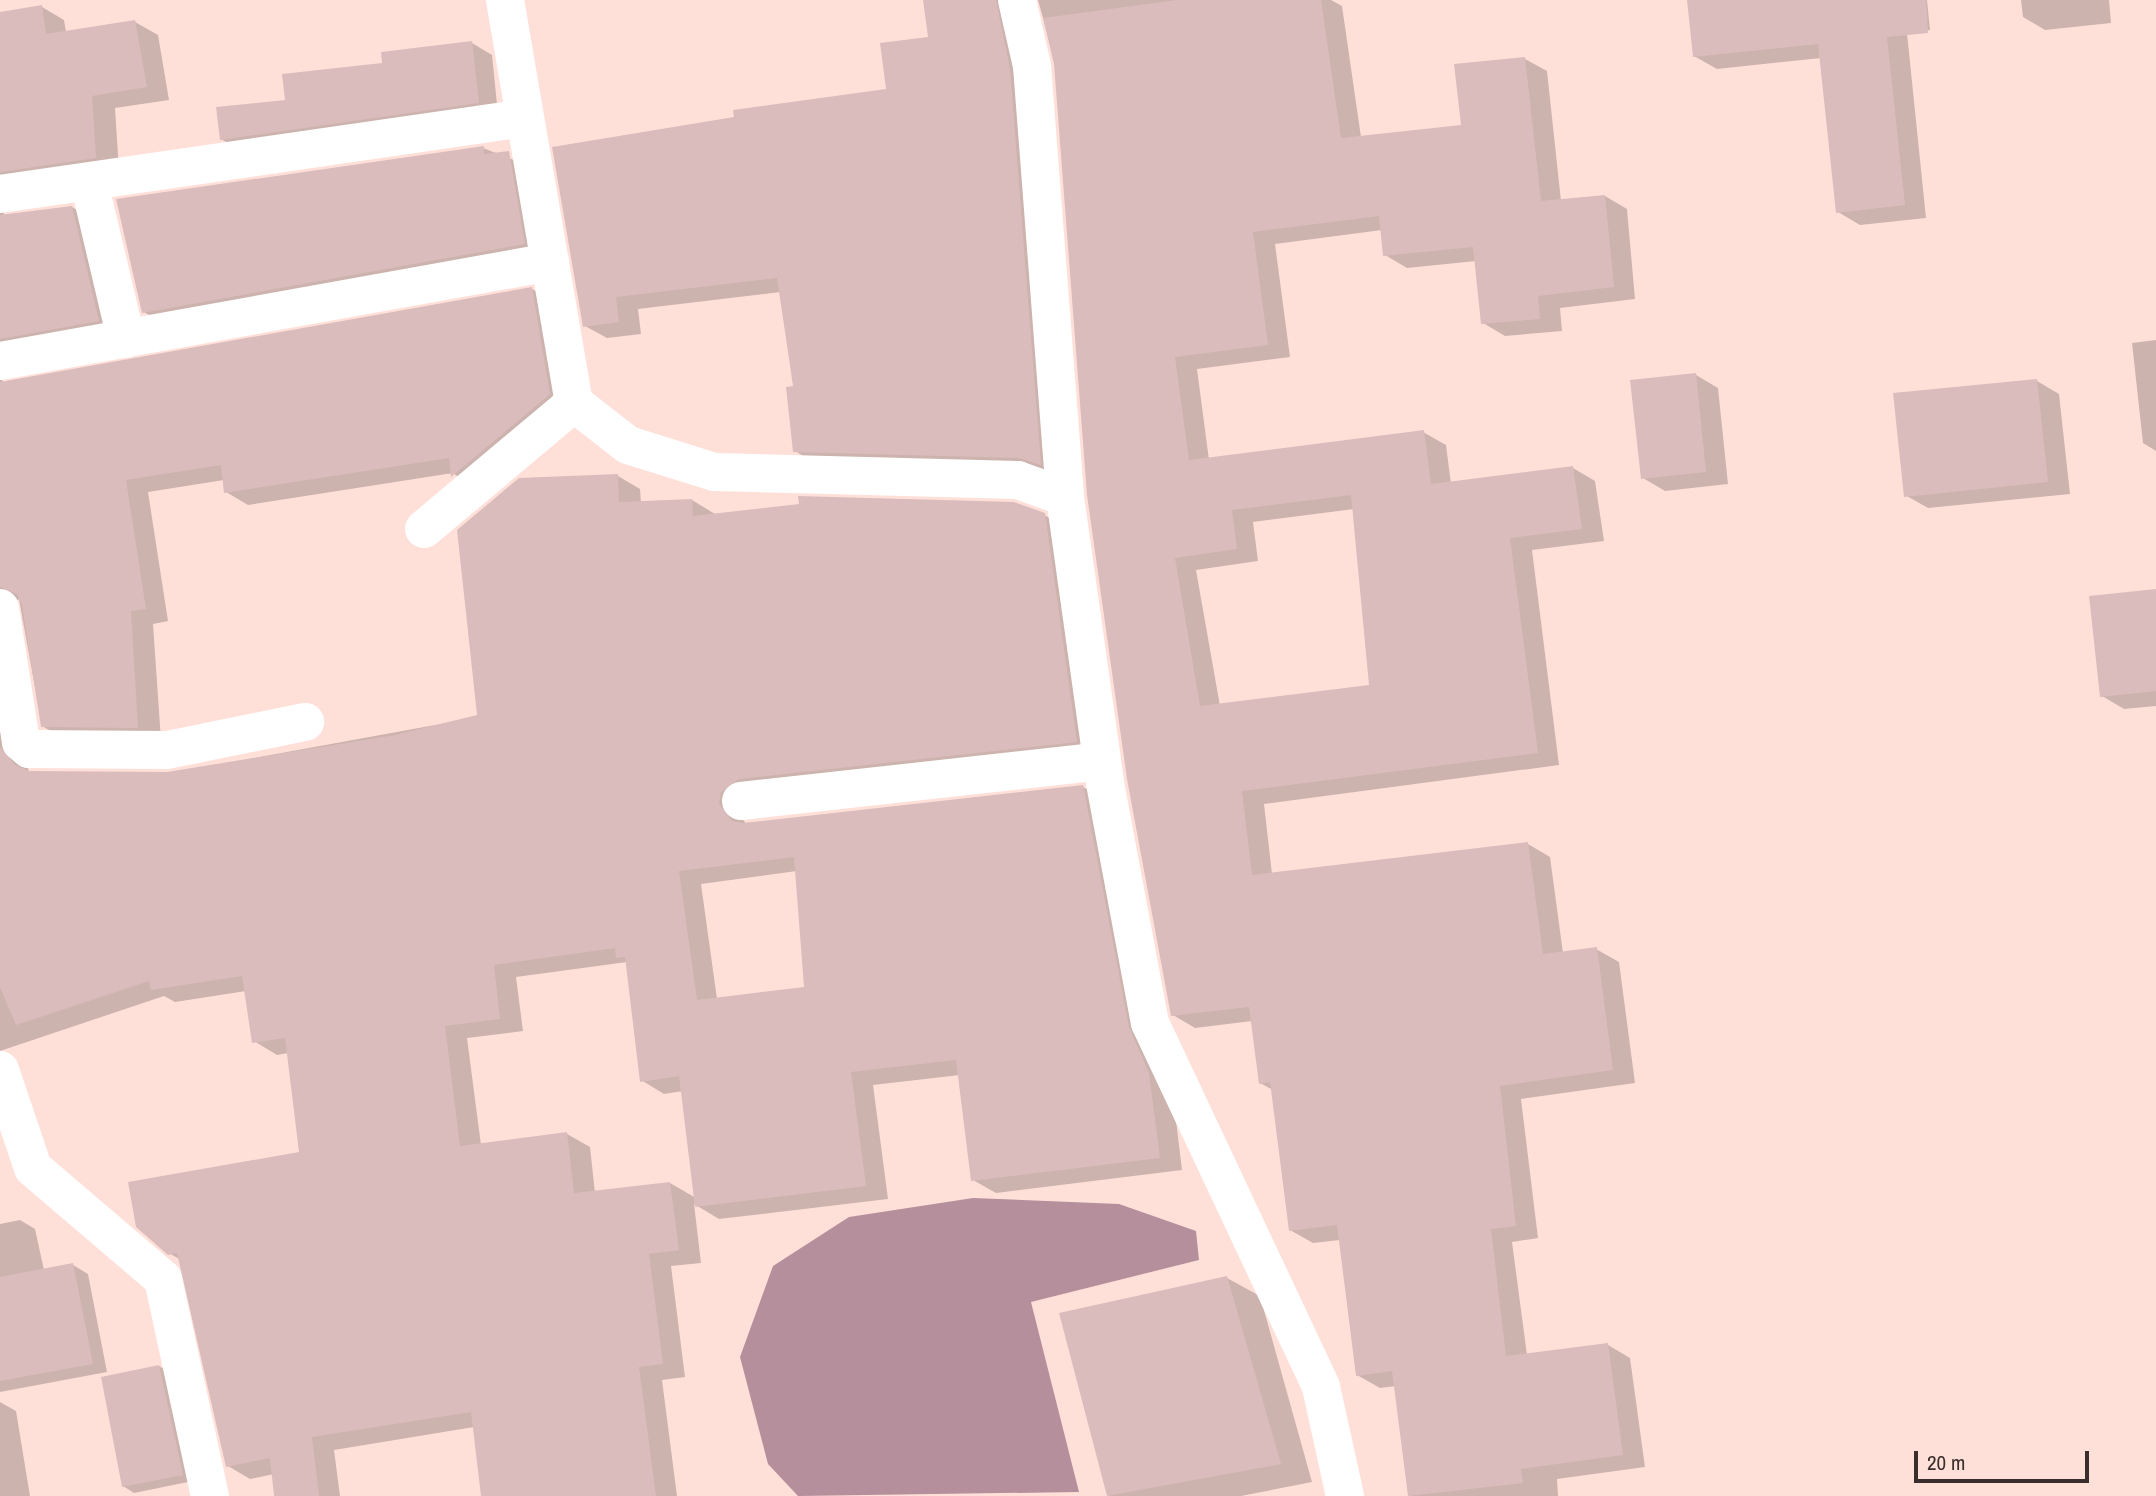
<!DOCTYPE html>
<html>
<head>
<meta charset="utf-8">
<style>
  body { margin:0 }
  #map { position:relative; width:2156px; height:1496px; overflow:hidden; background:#ffe0d9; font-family:"Archivo Narrow",sans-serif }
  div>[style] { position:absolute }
  .water>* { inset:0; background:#b58f9c }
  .shadow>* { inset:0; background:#0003 }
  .building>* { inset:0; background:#dbbcbd }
  .street>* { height:38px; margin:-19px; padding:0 19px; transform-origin:19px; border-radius:19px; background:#fff }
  span { translate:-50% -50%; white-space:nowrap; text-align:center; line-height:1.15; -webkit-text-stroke:5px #ffe0d9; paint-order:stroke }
  .scale { position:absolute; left:1914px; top:1451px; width:175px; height:32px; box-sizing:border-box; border:4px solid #392e2b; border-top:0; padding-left:9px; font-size:21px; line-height:24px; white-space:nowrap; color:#392e2b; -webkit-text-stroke:5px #ffe0d9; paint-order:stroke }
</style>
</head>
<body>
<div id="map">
  <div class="water">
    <div style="clip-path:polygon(973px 1198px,1119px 1204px,1196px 1231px,1199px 1260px,1031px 1302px,1079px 1492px,798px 1496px,768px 1464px,740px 1357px,773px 1266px,849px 1217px)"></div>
  </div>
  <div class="shadow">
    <div style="clip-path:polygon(924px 0,1024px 0,1062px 476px,817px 464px,795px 451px,795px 388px,781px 292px,638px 309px,641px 334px,607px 338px,585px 326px,736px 118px,888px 90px,930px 39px)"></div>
    <div style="clip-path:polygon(evenodd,1038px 0,1331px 0,1342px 6px,1361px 137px,1462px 127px,1525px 59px,1547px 71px,1561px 201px,1605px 196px,1627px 209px,1635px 299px,1560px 308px,1562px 331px,1505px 336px,1483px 323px,1476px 261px,1407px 268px,1385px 255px,1382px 230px,1275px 244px,1290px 357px,1197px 369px,1209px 460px,1423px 432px,1446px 445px,1451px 484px,1573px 468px,1595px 481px,1604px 541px,1532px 550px,1559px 765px,1264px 804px,1272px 874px,1528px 844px,1550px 857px,1563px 953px,1596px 949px,1619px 962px,1635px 1083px,1521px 1099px,1538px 1238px,1512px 1242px,1527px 1355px,1608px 1345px,1630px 1358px,1645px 1467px,1557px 1479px,1558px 1496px,1410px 1496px,1396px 1386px,1380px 1388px,1357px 1375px,1340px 1240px,1313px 1243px,1290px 1230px,1273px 1090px,1260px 1083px,1252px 1021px,1195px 1028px,1173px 1015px,1056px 64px,1038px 0,1354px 509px,1371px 686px,1220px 706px,1196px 570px,1258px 561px,1253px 522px,1354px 509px)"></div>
    <div style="clip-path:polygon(1688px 0,1927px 0,1930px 30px,1907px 33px,1926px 218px,1860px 225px,1838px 212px,1821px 58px,1717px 69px,1694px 56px)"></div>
    <div style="clip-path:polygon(2021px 0,2109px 0,2111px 23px,2045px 30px,2023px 17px)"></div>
    <div style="clip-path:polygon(evenodd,42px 7px,64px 20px,66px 32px,135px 22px,158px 35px,169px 100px,115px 108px,119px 170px,2px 200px,4px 215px,72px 207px,95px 221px,121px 333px,1px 378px,4px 384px,532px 289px,555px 302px,573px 408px,475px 489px,453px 473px,248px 505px,226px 492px,224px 480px,148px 492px,168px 621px,153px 624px,161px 740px,65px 739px,42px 726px,19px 599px,2px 613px,1px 625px,29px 773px,167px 774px,479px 717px,618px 476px,640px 489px,641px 503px,692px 500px,715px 514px,1044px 515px,1068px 528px,1099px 754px,742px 818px,746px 824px,1083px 787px,1106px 800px,1172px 1087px,1182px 1170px,996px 1193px,973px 1180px,960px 1075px,873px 1085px,888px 1199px,719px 1219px,694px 1204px,701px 1263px,671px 1266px,685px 1377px,662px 1380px,677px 1496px,482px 1496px,474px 1427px,334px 1450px,340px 1496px,276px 1496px,274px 1474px,250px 1479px,228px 1466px,181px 1260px,169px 1253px,301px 1153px,288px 1053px,277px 1055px,254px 1041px,246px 991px,175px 1002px,164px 996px,0 1051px,0 14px,42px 7px,797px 871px,805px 989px,717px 999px,701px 884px,797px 871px,42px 7px,627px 962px,641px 1080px,664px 1094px,683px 1091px,696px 1198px,670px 1183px,595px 1193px,590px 1147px,567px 1134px,481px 1145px,467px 1038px,523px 1031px,516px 977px,627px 962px)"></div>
    <div style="clip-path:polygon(472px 43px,492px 55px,498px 114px,242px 151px,221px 139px,384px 64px)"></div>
    <div style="clip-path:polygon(483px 148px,534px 168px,549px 258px,170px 327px,144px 312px)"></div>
    <div style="clip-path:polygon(2156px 340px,2156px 451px,2143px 443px,2132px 343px)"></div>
    <div style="clip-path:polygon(1696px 375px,1718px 388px,1728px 484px,1665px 491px,1643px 478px)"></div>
    <div style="clip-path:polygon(2037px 381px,2059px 394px,2070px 494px,1928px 508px,1905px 495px)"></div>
    <div style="clip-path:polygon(2156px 591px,2156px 706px,2124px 709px,2102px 696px)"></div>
    <div style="clip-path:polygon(20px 1220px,35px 1229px,44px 1270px,73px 1265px,88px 1274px,107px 1372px,0 1392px,0 1224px)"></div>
    <div style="clip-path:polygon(1227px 1278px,1260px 1296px,1312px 1482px,1241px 1496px,1109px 1496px,1061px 1315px)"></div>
    <div style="clip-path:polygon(159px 1366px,170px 1373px,193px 1481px,134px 1493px,123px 1486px)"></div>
    <div style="clip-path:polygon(0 1402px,16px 1411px,30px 1496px,0 1496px)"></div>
  </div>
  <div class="building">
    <div style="clip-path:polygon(923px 0,996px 0,1010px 69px,1041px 465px,1019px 458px,793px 452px,786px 387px,793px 386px,777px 278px,616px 297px,619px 322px,583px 327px,552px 147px,734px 117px,733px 110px,886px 89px,880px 43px,928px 37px)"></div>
    <div style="clip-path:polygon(evenodd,1177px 0,1321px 0,1341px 138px,1461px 125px,1454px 64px,1525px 57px,1541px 201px,1605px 195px,1614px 287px,1538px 296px,1540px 319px,1481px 324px,1473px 247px,1383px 256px,1379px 216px,1253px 232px,1268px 345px,1175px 357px,1189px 460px,1424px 430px,1431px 484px,1573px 466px,1582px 529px,1510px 538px,1538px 753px,1242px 791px,1252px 875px,1528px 842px,1543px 954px,1597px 947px,1613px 1070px,1500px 1086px,1516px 1226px,1491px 1229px,1506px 1356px,1608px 1343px,1623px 1455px,1521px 1469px,1523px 1483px,1408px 1496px,1392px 1371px,1356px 1376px,1337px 1225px,1289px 1231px,1270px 1082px,1259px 1084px,1249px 1007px,1171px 1016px,1127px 779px,1087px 495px,1054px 64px,1043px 18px,1177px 0,1351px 495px,1369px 685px,1200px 706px,1175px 558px,1237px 549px,1232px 510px,1351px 495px)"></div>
    <div style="clip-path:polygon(1687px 0,1926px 0,1928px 33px,1887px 37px,1905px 205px,1836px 213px,1818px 44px,1693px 57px)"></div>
    <div style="clip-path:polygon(42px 5px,46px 34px,135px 20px,147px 87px,92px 96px,96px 158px,0 172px,0 12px)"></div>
    <div style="clip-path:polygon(472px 41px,479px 103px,220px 140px,216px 107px,285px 100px,282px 74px,382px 63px,381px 52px)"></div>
    <div style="clip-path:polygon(484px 146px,484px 154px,509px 151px,525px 244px,142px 313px,116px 199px)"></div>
    <div style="clip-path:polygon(72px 206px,99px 321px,0 339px,0 215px)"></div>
    <div style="clip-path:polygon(532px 287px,550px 394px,451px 477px,449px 458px,224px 493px,221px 465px,126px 480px,146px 609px,131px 611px,138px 728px,41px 727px,22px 605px,17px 594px,0 587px,0 382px)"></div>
    <div style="clip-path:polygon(1696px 373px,1706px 472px,1641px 479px,1630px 380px)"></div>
    <div style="clip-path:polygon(2037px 379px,2048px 482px,1904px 497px,1893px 393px)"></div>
    <div style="clip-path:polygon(evenodd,618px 474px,619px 502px,692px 499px,693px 516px,799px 504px,798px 496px,1014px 502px,1045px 513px,1077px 742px,739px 779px,721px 792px,719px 804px,732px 821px,743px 823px,1083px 785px,1129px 1027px,1149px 1073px,1160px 1158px,971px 1181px,956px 1060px,851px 1072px,866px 1186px,695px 1207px,679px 1076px,640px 1082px,625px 957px,616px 958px,615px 948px,494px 965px,500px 1019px,445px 1026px,460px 1146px,567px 1132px,574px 1193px,670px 1182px,679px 1250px,649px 1254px,663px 1364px,639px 1367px,656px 1496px,481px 1496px,471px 1412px,312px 1437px,319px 1496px,274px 1496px,270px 1458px,226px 1467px,177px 1253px,168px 1255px,136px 1227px,128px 1182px,299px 1152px,285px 1038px,252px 1043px,242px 976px,151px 990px,149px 981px,16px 1025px,0 987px,0 747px,15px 765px,29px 771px,167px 772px,395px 735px,477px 715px,457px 530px,519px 478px,618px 474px,794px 857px,804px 987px,697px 1000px,679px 871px,794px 857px)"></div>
    <div style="clip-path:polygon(2156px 589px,2156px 691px,2100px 697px,2089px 596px)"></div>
    <div style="clip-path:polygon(73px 1263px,93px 1364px,0 1381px,0 1277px)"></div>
    <div style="clip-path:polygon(1227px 1276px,1281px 1464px,1107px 1496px,1059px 1313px)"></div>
    <div style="clip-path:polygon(159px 1365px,183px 1475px,122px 1487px,101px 1377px)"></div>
  </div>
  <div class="street">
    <div style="left:505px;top:0;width:409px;rotate:80.3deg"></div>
    <div style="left:574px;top:403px;width:68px;rotate:37.9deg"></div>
    <div style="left:628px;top:445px;width:90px;rotate:17.4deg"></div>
    <div style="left:714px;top:472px;width:304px;rotate:1.5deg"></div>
    <div style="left:1018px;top:480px;width:50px;rotate:19.9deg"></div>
    <div style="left:1065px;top:497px;width:289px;rotate:82deg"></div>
    <div style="left:1105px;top:783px;width:244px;rotate:79.4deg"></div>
    <div style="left:1150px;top:1023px;width:402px;rotate:64.8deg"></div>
    <div style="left:1321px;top:1387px;width:112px;rotate:77.6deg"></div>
    <div style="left:1017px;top:0;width:68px;rotate:77.2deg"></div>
    <div style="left:1032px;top:66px;width:432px;rotate:85.6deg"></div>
    <div style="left:89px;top:182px;width:161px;rotate:76.7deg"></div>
    <div style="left:0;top:194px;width:530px;rotate:-8.24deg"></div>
    <div style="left:0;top:361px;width:559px;rotate:-10.2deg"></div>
    <div style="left:424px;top:529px;width:196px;rotate:-40deg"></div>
    <div style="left:0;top:608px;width:136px;rotate:81.1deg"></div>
    <div style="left:21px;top:742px;width:11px;rotate:41deg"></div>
    <div style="left:29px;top:749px;width:138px;rotate:0.4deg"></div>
    <div style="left:167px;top:750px;width:141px;rotate:-11.5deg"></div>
    <div style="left:741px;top:801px;width:363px;rotate:-6.3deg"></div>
    <div style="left:0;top:1070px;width:103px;rotate:71.4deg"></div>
    <div style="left:33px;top:1168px;width:171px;rotate:40.5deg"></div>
    <div style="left:163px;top:1279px;width:222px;rotate:77.8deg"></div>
  </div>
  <div class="scale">20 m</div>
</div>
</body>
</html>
